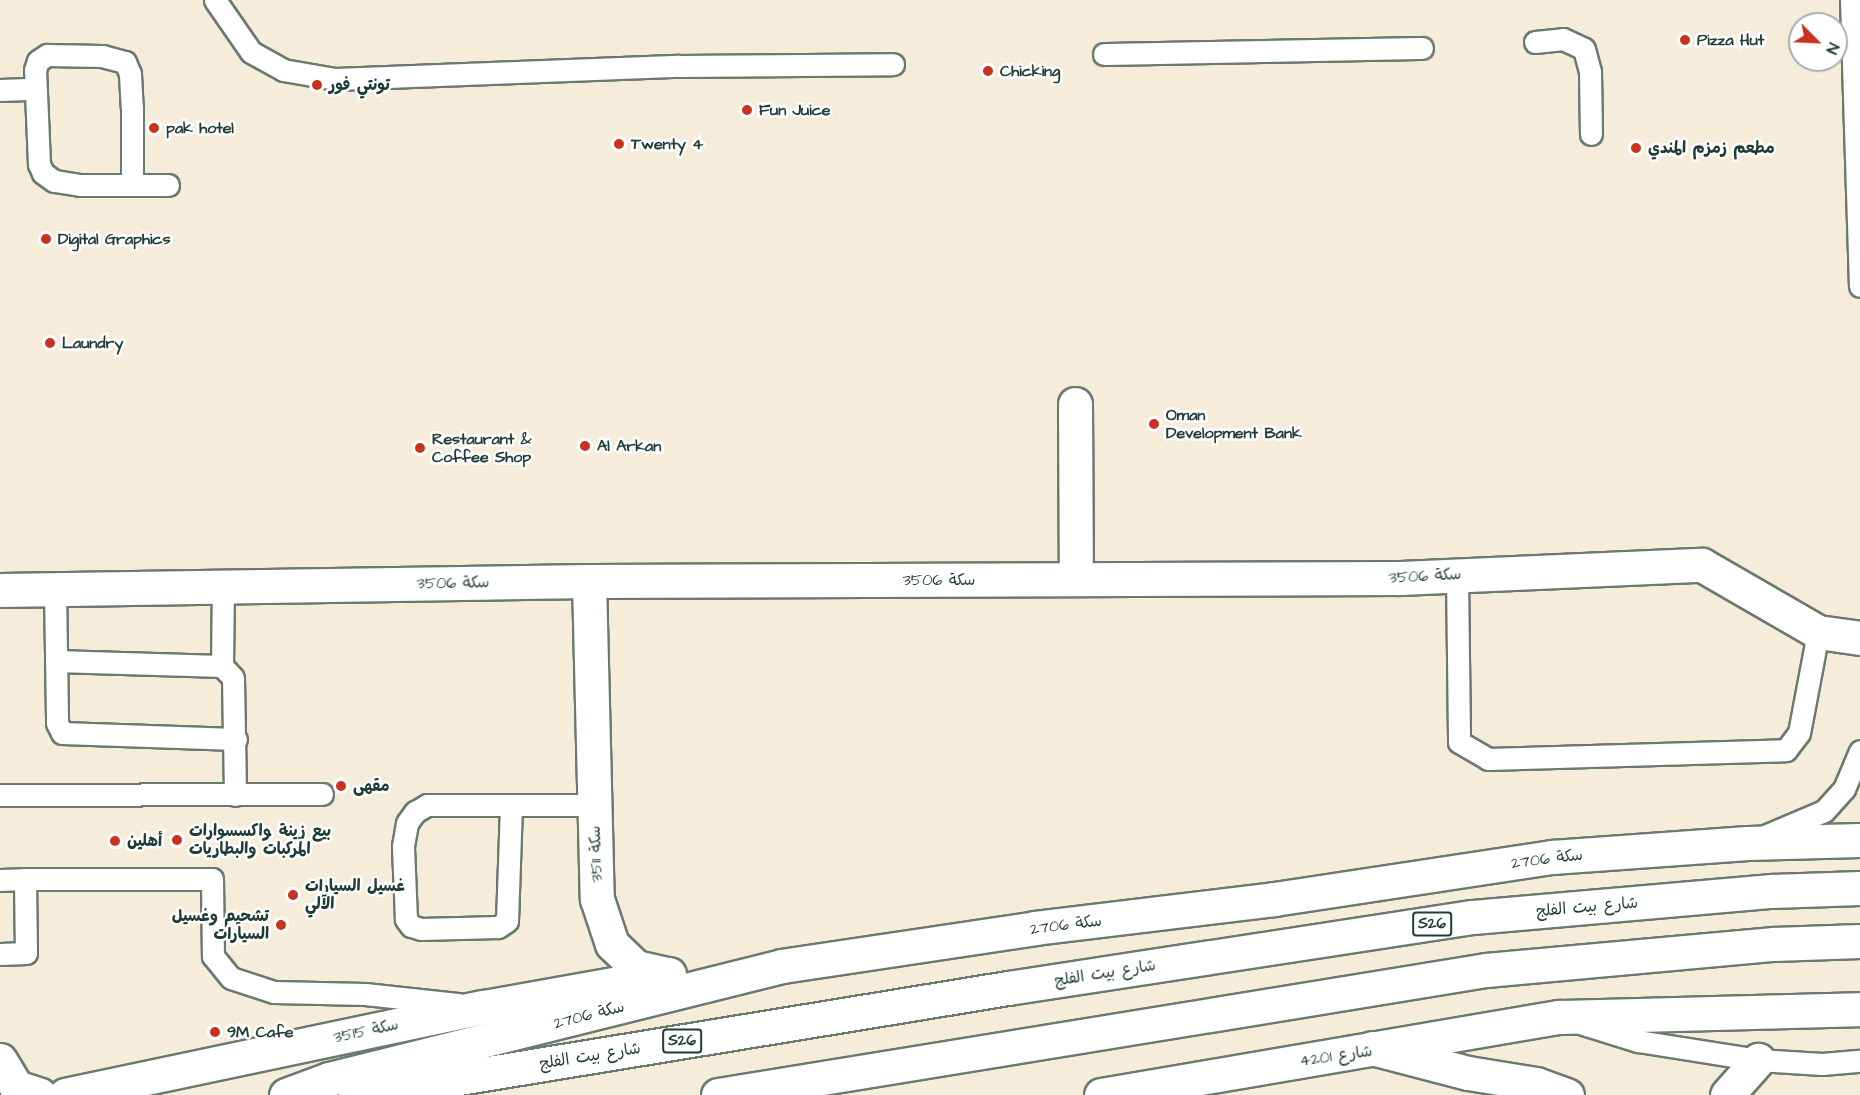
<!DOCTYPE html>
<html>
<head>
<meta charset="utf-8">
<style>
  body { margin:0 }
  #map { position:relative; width:1860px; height:1095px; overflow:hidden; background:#f6ecda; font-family:"Architects Daughter","Playpen Sans Arabic",sans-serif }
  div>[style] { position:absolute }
  .roads { filter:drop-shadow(2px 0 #6a7a6e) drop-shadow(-2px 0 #6a7a6e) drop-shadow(0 2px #6a7a6e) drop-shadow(0 -2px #6a7a6e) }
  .service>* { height:21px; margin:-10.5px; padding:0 10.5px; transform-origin:10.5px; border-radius:10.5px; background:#fff }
  .minor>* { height:33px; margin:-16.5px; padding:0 16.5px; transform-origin:16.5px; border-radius:16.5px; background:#fff }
  .tertiary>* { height:33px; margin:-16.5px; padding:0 16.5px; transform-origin:16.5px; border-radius:16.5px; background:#fff }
  .primary>* { height:33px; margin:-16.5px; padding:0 16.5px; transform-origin:16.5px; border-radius:16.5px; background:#fff }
  .dots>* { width:16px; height:16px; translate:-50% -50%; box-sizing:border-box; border:3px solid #fff; border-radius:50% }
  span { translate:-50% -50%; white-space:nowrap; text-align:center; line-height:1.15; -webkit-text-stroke:5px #fff; paint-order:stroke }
  .shield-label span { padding:2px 4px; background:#fff; border:2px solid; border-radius:4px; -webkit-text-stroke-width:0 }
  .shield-label { font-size:15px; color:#1f3d34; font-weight:700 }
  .poi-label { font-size:16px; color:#1f3d34; font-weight:700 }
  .left { translate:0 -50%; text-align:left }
  .right { translate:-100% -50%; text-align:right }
  .street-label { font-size:16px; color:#1f3d34 }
  .north { position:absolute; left:1788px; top:12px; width:60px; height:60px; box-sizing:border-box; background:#fff; border:2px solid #a5b1ae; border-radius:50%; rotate:114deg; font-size:16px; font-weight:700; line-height:24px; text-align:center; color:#1f3d34 }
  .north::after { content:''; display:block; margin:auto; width:21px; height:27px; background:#c8321e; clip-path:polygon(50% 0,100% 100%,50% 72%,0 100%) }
</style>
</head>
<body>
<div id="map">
  <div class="roads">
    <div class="service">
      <div style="left:215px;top:0;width:63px;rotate:55.3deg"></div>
      <div style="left:251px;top:52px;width:37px;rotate:29deg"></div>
      <div style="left:283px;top:70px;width:53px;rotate:9.8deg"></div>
      <div style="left:335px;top:79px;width:344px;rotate:-2.2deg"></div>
      <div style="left:679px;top:66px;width:214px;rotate:-0.5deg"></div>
      <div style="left:1851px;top:0;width:286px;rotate:88.2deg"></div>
      <div style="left:1535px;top:42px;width:28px;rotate:-6deg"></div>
      <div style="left:1563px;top:39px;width:23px;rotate:25deg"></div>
      <div style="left:1584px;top:49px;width:24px;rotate:75deg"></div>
      <div style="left:1590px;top:72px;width:62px;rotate:89.1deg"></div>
      <div style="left:1104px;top:54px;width:318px;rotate:-1.1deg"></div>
      <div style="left:47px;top:55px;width:55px;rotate:1deg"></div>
      <div style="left:102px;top:56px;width:24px;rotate:15deg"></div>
      <div style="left:125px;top:62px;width:13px;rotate:67deg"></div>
      <div style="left:130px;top:74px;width:33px;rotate:87deg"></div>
      <div style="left:132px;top:107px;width:78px;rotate:90deg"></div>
      <div style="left:132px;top:185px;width:52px;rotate:180deg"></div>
      <div style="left:80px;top:185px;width:26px;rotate:-171deg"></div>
      <div style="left:54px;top:181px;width:14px;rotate:-144deg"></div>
      <div style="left:43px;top:173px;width:10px;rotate:-114deg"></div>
      <div style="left:39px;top:164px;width:94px;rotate:-92.4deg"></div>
      <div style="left:35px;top:70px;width:9px;rotate:-72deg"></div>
      <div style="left:38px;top:61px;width:11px;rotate:-34deg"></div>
      <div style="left:0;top:90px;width:35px;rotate:-2deg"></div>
      <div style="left:132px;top:185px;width:36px"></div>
      <div style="left:1457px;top:574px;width:168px;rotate:89.3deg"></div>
      <div style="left:1459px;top:742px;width:34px;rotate:30deg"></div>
      <div style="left:1488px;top:759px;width:298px;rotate:-1.7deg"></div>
      <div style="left:1786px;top:750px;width:21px;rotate:-53deg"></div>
      <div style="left:1799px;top:733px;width:103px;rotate:-79.3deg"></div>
      <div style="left:55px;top:589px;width:134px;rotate:89.1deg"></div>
      <div style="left:57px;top:723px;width:11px;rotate:63deg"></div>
      <div style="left:62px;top:733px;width:174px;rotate:2deg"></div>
      <div style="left:56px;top:661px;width:166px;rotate:1.7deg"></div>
      <div style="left:222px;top:666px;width:16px;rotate:47deg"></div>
      <div style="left:233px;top:678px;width:117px;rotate:89deg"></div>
      <div style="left:222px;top:666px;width:80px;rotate:-89.3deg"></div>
      <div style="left:0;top:795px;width:322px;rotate:-0.2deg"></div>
      <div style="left:511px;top:806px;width:115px;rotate:92deg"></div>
      <div style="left:507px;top:921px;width:11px;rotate:146deg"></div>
      <div style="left:498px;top:927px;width:77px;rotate:178.5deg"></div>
      <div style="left:421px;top:929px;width:10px;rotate:-163deg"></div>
      <div style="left:411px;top:926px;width:9px;rotate:-126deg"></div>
      <div style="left:406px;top:919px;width:73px;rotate:-92.4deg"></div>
      <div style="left:403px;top:846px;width:23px;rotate:-80deg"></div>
      <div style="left:407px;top:823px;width:14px;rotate:-54deg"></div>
      <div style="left:415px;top:812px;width:14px;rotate:-30deg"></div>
      <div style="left:427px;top:805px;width:168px"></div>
      <div style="left:1765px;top:836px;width:64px;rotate:-23deg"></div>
      <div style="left:1824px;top:811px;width:30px;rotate:-48deg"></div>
      <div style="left:1844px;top:789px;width:41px;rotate:-67.2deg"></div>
      <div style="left:0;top:880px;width:25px;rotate:-2deg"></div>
      <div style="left:0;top:954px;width:26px;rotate:-2deg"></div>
      <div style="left:26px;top:953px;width:74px;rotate:-90.8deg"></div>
      <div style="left:25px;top:879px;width:187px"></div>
      <div style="left:212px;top:879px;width:77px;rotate:89.3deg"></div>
      <div style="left:213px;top:956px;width:28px;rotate:51deg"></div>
      <div style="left:231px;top:978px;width:45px;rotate:18deg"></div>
      <div style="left:274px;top:992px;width:91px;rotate:1.3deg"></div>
      <div style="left:365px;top:994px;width:95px;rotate:6.1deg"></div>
      <div style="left:1583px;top:1024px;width:58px;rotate:17.2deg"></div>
      <div style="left:1638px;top:1041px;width:121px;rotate:9deg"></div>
      <div style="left:1758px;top:1060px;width:64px;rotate:3.6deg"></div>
      <div style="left:1822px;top:1064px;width:38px;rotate:-5deg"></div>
    </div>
    <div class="minor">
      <div style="left:1075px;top:404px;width:175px;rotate:89.7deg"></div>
      <div style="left:589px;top:581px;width:318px;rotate:88.6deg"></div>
      <div style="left:597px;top:899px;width:47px;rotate:71.6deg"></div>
      <div style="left:612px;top:944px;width:33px;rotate:44deg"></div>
      <div style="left:636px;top:967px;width:32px;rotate:13deg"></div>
      <div style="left:0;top:590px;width:589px;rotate:-0.88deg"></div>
      <div style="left:589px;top:581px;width:811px;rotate:-0.21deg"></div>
      <div style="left:1400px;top:578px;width:302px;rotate:-2.5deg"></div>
      <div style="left:1702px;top:565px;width:134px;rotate:30deg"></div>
      <div style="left:1818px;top:632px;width:42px;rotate:8.1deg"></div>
      <div style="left:1372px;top:1048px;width:99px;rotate:14.6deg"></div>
      <div style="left:1468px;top:1073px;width:69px;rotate:9.2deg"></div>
      <div style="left:1536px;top:1084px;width:33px;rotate:20deg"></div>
      <div style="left:0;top:1060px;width:31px;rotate:59deg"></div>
      <div style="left:16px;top:1087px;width:25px;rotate:18deg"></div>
      <div style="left:65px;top:1095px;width:428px;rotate:-11.9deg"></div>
      <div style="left:484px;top:1007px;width:188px;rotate:-10.1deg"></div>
      <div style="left:1727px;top:1095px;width:47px;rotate:-48.5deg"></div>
    </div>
    <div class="tertiary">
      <div style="left:286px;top:1095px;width:46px;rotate:-20.4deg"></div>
      <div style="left:329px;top:1079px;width:467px;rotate:-14deg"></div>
      <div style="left:782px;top:966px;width:256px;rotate:-8.5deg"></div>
      <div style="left:1035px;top:928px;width:241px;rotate:-6.9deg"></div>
      <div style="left:1274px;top:899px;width:281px;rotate:-8.6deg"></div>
      <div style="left:1552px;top:857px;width:196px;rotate:-4.1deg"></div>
      <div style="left:1748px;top:843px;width:112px;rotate:-1.5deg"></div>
      <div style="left:1101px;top:1095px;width:465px;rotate:-9.7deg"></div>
      <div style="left:1559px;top:1017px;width:301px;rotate:-1.5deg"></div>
    </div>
    <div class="primary">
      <div style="left:355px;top:1095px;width:662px;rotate:-9.31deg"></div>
      <div style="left:1008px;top:988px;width:470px;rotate:-8.7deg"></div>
      <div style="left:1473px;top:917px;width:300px;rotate:-5deg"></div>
      <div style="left:1772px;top:891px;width:88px;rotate:-2deg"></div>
      <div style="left:718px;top:1095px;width:778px;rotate:-9.24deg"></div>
      <div style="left:1486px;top:970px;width:289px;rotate:-5.2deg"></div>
      <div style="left:1774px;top:944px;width:86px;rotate:-2deg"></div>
    </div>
  </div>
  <div class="dots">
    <div style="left:1685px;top:40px;background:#c8321e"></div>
    <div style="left:988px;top:71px;background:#c8321e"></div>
    <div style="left:317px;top:85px;background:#c8321e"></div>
    <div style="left:747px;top:110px;background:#c8321e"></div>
    <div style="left:154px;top:128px;background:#c8321e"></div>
    <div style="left:619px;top:144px;background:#c8321e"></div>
    <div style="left:1636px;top:148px;background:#c8321e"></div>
    <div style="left:46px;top:239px;background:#c8321e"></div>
    <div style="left:50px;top:343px;background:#c8321e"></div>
    <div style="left:1154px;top:424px;background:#c8321e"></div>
    <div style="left:585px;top:446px;background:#c8321e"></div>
    <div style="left:420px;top:448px;background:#c8321e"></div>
    <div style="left:341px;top:786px;background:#c8321e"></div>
    <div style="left:177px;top:840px;background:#c8321e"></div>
    <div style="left:115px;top:841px;background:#c8321e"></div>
    <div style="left:293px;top:895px;background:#c8321e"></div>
    <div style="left:281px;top:925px;background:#c8321e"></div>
    <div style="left:215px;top:1032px;background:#c8321e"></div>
  </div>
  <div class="shield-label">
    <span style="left:1432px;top:924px">S26</span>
    <span style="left:682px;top:1041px">S26</span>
  </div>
  <div class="poi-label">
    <span class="left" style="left:1697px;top:40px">Pizza Hut</span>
    <span class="left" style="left:1000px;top:71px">Chicking</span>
    <span class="left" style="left:329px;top:85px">تونتي فور</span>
    <span class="left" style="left:759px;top:110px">Fun Juice</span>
    <span class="left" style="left:166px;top:128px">pak hotel</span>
    <span class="left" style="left:631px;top:144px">Twenty 4</span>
    <span class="left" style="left:1648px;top:148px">مطعم زمزم المندي</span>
    <span class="left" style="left:58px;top:239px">Digital Graphics</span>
    <span class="left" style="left:62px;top:343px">Laundry</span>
    <span class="left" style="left:1166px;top:424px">Oman<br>Development Bank</span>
    <span class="left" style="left:432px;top:448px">Restaurant &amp;<br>Coffee Shop</span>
    <span class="left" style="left:597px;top:446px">Al Arkan</span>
    <span class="left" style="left:353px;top:786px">مقهى</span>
    <span class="left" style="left:189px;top:840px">بيع زينة واكسسوارات<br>المركبات والبطاريات</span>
    <span class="left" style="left:127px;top:841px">أهلين</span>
    <span class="left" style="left:305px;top:895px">غسيل السيارات<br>الآلي</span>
    <span class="right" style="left:269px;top:925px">تشحيم وغسيل<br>السيارات</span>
    <span class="left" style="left:227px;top:1032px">9M Cafe</span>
  </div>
  <div class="street-label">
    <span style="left:1425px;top:576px;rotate:-3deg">سكة 3506</span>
    <span style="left:939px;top:580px">سكة 3506</span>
    <span style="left:453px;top:583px;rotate:-1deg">سكة 3506</span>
    <span style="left:596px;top:854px;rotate:-92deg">سكة 3511</span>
    <span style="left:1547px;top:859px;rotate:-7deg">سكة 2706</span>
    <span style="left:1587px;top:907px;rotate:-5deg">شارع بيت الفلج</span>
    <span style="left:1066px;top:925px;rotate:-7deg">سكة 2706</span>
    <span style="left:1105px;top:973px;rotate:-9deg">شارع بيت الفلج</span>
    <span style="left:589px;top:1015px;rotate:-14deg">سكة 2706</span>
    <span style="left:366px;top:1031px;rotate:-12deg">سكة 3515</span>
    <span style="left:590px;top:1056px;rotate:-9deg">شارع بيت الفلج</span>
    <span style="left:1336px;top:1056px;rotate:-8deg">شارع 4201</span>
  </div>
  <div class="north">N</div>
</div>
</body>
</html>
